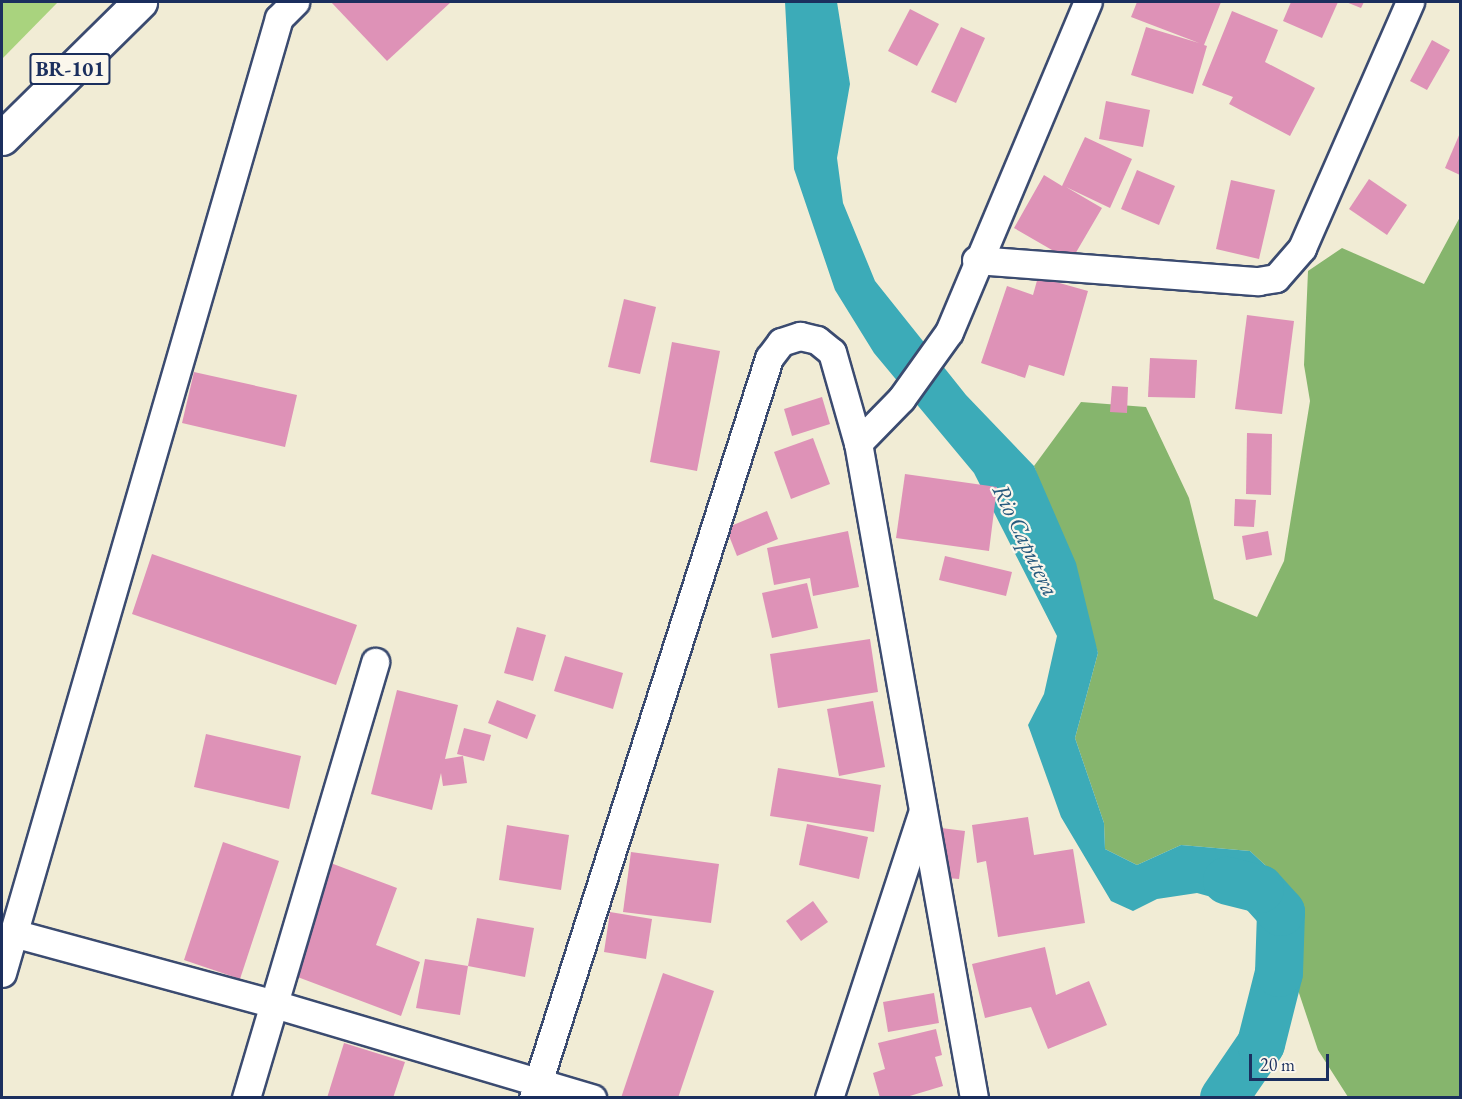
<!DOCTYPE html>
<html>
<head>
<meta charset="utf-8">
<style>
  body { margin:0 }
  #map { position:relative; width:1462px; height:1099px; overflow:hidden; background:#f1ecd5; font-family:"EB Garamond",serif }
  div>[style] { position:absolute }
  .green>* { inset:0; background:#a9d37e }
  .forest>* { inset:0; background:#86b56d }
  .water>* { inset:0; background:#3cabb8 }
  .river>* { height:48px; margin:-24px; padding:0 24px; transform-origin:24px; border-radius:24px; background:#3cabb8 }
  .building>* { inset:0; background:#de92b7 }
  .roads { filter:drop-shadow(2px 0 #3b4b70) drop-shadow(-2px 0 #3b4b70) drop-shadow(0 2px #3b4b70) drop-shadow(0 -2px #3b4b70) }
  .street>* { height:27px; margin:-13.5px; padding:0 13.5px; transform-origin:13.5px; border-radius:13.5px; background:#fff }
  .highway>* { height:33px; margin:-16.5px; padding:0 16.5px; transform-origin:16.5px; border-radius:16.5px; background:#fff }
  span { translate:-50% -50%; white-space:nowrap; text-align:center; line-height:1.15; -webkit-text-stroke:4.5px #fbf7ec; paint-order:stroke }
  .shield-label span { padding:2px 4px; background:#fbf7ec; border:2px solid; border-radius:4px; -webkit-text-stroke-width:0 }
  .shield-label { font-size:21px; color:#1b2f5e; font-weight:700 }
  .water-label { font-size:24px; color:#275a7e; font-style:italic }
  .frame { position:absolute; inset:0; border:3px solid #1b2f5e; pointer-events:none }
  .scale { position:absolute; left:1249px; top:1054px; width:80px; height:27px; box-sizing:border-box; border:3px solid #1b2f5e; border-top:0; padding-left:8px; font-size:18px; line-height:21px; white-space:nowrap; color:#1b2f5e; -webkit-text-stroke:4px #fbf7ec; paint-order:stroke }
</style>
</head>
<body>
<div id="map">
  <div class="green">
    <div style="clip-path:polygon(2px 2px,58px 2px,2px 59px)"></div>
  </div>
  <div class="forest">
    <div style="clip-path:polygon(1460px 217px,1460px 1097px,1348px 1097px,1318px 1050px,1291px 969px,1293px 891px,1250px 851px,1181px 845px,1137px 865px,1105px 849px,1104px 823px,1075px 738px,1098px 653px,1034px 466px,1081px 402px,1146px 407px,1189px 498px,1214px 599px,1257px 617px,1284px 561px,1310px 401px,1304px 365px,1308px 271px,1342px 248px,1424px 284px)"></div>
  </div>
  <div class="water">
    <div style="clip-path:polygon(785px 2px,837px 2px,850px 84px,837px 158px,843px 203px,875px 281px,966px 395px,1034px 466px,1076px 563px,1098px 653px,1075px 738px,1104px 823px,1105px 849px,1137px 865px,1181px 845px,1250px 851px,1293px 891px,1281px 912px,1245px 893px,1215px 898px,1197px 893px,1157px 899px,1133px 911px,1111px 901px,1061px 817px,1028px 725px,1044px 694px,1057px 636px,974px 473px,874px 353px,835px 290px,794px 169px)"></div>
  </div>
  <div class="river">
    <div style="left:1224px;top:1098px;width:65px;rotate:-55.6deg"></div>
    <div style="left:1261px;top:1044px;width:73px;rotate:-75.8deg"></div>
    <div style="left:1279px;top:973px;width:61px;rotate:-88.1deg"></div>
    <div style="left:1281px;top:912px;width:31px;rotate:-132deg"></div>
    <div style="left:1260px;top:889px;width:34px;rotate:-166deg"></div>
  </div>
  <div class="building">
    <div style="clip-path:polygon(331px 2px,451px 2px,387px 61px)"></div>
    <div style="clip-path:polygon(1137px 2px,1221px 2px,1204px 45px,1207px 46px,1193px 94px,1131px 75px,1146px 27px,1199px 43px,1131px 17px)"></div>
    <div style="clip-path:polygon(1291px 2px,1338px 2px,1322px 38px,1283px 21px)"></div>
    <div style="clip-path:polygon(1346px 2px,1364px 2px,1361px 8px)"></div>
    <div style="clip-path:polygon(910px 9px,939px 24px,917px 66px,888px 51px)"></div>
    <div style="clip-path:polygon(1232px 11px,1278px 30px,1265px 62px,1315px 88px,1290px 136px,1229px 104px,1233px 97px,1202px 85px)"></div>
    <div style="clip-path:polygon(961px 27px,985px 38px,956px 103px,931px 92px)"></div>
    <div style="clip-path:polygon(1432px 40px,1450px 50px,1427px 90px,1410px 81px)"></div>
    <div style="clip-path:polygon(1106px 101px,1150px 110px,1143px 147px,1099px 139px)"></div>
    <div style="clip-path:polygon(1460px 133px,1460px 175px,1445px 168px)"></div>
    <div style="clip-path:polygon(1085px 137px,1132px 159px,1110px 208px,1066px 187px,1102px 208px,1071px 261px,1014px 228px,1044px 175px,1062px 186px)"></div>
    <div style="clip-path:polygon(1137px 170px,1175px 186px,1159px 225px,1121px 209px)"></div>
    <div style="clip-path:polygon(1369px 179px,1407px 205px,1387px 235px,1349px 209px)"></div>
    <div style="clip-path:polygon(1231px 180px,1275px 190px,1259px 259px,1216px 249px)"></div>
    <div style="clip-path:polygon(1038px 277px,1088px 291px,1064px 376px,1029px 365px,1025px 378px,981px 363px,1007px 286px,1033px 295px)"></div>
    <div style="clip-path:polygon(624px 299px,656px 307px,640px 374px,608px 367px)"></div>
    <div style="clip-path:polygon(1247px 315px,1294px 321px,1282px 414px,1235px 409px)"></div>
    <div style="clip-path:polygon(672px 342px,720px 351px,697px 471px,650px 462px)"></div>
    <div style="clip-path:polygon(1150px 358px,1197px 360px,1195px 398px,1148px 397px)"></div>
    <div style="clip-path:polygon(194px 372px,297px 395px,285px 447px,182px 423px)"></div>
    <div style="clip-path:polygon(1112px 386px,1128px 387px,1127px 413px,1110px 412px)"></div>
    <div style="clip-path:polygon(822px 397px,830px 424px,792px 436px,784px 409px)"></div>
    <div style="clip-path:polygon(1247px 433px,1272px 434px,1271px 495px,1246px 494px)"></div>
    <div style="clip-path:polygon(813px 438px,830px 484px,791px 499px,774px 452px)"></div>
    <div style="clip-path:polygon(905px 474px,997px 487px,989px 551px,896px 538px)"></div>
    <div style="clip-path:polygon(1235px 499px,1256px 500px,1254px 527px,1234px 526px)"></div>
    <div style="clip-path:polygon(767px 511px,778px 539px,737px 556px,726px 528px)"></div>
    <div style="clip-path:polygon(848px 531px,859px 587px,813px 596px,810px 578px,774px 585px,767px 548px)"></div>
    <div style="clip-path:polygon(1268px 531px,1272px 555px,1246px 560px,1242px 536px)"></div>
    <div style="clip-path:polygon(152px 554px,357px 625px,336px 685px,132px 614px)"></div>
    <div style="clip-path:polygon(945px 556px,1012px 572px,1006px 596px,939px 580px)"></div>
    <div style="clip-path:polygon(807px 583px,818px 628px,772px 638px,762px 593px)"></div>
    <div style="clip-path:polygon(517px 627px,546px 635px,533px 681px,504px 673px)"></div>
    <div style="clip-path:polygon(870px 639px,878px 692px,778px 708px,770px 654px)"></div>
    <div style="clip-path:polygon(565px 656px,623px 673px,613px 709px,554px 691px)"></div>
    <div style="clip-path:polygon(397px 690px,458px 705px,445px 759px,463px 756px,467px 783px,443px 786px,441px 773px,432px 810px,371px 794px)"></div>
    <div style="clip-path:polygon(497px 700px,536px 715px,527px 739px,488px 723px)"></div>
    <div style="clip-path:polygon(873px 701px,885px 767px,839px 776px,827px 709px)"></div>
    <div style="clip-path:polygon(464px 728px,491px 735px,484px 761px,457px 754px)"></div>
    <div style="clip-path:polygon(206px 734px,301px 756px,289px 809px,194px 787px)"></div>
    <div style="clip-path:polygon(778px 768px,881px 785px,874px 832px,770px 816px)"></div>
    <div style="clip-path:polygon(1028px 817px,1034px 855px,1073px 849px,1085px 923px,998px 937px,986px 861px,977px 863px,972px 825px)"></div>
    <div style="clip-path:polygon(807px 824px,868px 837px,859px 879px,799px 865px)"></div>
    <div style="clip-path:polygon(507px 825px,569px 835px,561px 890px,499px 880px)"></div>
    <div style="clip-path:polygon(941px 828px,965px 831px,959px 879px,936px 877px)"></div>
    <div style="clip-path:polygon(223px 842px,279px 861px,240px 979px,184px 960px)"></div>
    <div style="clip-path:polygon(631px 852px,719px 864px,711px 923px,623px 912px)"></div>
    <div style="clip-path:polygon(328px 862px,397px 888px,376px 945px,420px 962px,401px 1016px,287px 973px)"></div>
    <div style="clip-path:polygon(813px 901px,828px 922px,801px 941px,786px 921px)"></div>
    <div style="clip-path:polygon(610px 912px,652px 919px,646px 959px,604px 952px)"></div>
    <div style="clip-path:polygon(477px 918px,534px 928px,525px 977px,468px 966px)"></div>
    <div style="clip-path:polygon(1045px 947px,1056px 995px,1089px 981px,1107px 1025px,1048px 1049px,1031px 1007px,985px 1018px,972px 964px)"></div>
    <div style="clip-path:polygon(425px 959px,468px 966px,460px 1015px,416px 1008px)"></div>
    <div style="clip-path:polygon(663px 973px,714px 991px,678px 1098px,621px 1098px)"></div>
    <div style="clip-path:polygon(934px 993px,939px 1023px,888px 1032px,883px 1002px)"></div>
    <div style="clip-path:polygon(936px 1029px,942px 1055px,935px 1057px,943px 1086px,903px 1098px,880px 1098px,873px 1073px,885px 1069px,878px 1043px)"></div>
    <div style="clip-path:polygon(344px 1043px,405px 1062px,393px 1098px,327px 1098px)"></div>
  </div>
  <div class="roads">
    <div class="street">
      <div style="left:976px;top:260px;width:283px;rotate:4.3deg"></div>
      <div style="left:1258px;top:281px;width:18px;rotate:-9deg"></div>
      <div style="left:1276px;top:278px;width:40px;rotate:-49deg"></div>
      <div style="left:1302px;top:248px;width:269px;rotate:-66.3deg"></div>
      <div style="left:13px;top:933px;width:270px;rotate:15.2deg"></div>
      <div style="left:274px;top:1004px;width:332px;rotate:16.5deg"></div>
      <div style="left:2px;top:973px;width:994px;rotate:-73.83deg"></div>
      <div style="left:279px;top:18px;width:23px;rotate:-45deg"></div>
      <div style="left:246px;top:1098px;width:455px;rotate:-73.5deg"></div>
      <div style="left:533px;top:1098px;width:777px;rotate:-72.31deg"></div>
      <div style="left:769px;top:358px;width:20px;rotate:-53deg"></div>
      <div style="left:781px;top:342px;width:20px;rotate:-18deg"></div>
      <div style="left:800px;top:336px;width:17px;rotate:13deg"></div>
      <div style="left:817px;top:340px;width:19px;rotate:39deg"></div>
      <div style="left:832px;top:352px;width:95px;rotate:74.1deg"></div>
      <div style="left:829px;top:1098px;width:300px;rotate:-71.9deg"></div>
      <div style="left:974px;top:1098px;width:665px;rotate:-100.04deg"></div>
      <div style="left:858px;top:443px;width:62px;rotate:-45.7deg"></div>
      <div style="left:901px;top:399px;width:82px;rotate:-54.4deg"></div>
      <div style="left:949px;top:332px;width:358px;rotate:-67.2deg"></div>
    </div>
    <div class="highway">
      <div style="left:2px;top:138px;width:194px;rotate:-44.6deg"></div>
    </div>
  </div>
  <div class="shield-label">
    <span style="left:70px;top:69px">BR-101</span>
  </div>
  <div class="water-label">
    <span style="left:1026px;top:540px;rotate:64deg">Rio Caputera</span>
  </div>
  <div class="frame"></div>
  <div class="scale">20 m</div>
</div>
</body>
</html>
